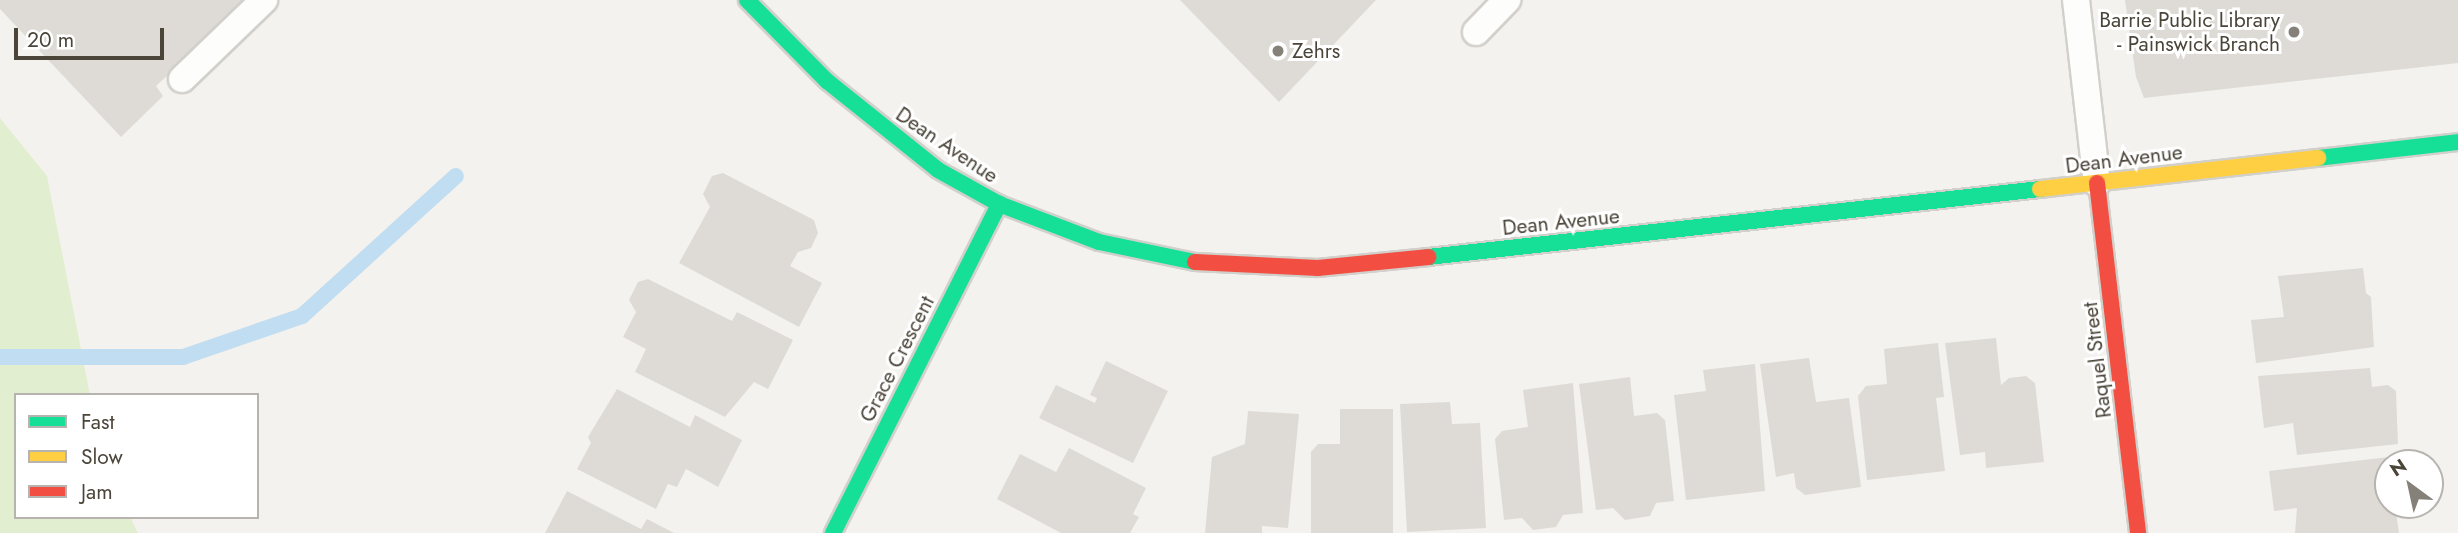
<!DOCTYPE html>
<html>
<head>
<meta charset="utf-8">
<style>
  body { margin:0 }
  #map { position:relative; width:2458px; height:533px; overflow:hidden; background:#f4f2ee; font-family:Jost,sans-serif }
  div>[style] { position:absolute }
  .green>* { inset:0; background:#e1eecf }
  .stream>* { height:16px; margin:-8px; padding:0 8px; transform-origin:8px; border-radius:8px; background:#c0ddf1 }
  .building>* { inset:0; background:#dedbd6 }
  .roads { filter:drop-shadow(2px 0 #d2d0cb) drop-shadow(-2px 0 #d2d0cb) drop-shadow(0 2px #d2d0cb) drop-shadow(0 -2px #d2d0cb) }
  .lane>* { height:26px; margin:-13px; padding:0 13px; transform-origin:13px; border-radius:13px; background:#fdfdfc }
  .fast>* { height:16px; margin:-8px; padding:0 8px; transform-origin:8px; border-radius:8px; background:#16e098 }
  .slow>* { height:16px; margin:-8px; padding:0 8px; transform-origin:8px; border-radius:8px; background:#ffcf43 }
  .jam>* { height:16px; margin:-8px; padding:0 8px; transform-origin:8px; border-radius:8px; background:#f24e42 }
  .dots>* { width:19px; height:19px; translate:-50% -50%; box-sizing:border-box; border:4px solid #fff; border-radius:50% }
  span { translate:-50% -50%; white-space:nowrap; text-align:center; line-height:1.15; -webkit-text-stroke:6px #fff; paint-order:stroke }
  .poi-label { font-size:21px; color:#4b4439 }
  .right { translate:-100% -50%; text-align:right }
  .left { translate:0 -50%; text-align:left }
  .street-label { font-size:21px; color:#4b4439 }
  .legend { position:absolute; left:14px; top:393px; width:245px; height:126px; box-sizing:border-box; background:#fff; border:2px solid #b7b4b0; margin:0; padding:9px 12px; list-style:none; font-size:21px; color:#4b4439 }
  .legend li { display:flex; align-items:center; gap:14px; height:35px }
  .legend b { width:35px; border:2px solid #b7b4b0 }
  .north { position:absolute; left:2374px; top:449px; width:70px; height:70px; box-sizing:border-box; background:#fff; border:2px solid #b7b4b0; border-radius:50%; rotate:327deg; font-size:19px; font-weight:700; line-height:28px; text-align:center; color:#4b4439 }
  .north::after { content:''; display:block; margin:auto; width:24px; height:32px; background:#868178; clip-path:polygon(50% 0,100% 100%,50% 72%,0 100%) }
  .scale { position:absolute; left:14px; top:28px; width:150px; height:32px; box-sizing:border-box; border:4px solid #4b4439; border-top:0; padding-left:9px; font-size:21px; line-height:24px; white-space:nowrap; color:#4b4439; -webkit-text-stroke:5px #fff; paint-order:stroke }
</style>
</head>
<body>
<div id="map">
  <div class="green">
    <div style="clip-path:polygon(0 118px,47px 176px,90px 395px,16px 395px,16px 517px,130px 517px,138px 533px,0 533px)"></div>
  </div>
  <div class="stream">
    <div style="left:0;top:357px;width:183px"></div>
    <div style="left:183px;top:357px;width:126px;rotate:-19deg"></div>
    <div style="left:302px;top:316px;width:208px;rotate:-42.3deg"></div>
  </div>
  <div class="building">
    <div style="clip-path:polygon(0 0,250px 0,156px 86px,163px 96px,121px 137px,0 9px)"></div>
    <div style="clip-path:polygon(1180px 0,1376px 0,1279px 102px)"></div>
    <div style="clip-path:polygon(2125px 0,2458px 0,2458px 63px,2144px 98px,2136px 77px)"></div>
    <div style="clip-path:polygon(723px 173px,814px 220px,818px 233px,811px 248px,798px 252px,790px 266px,822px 283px,799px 327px,679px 263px,710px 207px,703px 194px,712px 176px)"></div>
    <div style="clip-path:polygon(2363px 268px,2366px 293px,2371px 297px,2374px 347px,2256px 363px,2251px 320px,2284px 317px,2278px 276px)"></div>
    <div style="clip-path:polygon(648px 279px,732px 321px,737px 312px,793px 340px,768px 389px,754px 382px,725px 417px,635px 372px,646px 349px,623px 337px,636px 312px,629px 300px,638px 282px)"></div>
    <div style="clip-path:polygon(1996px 338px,2001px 385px,2009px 378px,2026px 376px,2035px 383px,2044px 462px,1986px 468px,1985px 452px,1960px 455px,1945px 343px)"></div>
    <div style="clip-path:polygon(1938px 343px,1944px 397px,1936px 398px,1945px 471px,1867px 480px,1858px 396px,1866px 386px,1887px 384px,1884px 349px)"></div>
    <div style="clip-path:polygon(1809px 358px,1816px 402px,1849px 398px,1861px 487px,1805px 495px,1796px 488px,1794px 473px,1776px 477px,1760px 364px)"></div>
    <div style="clip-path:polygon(1106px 361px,1168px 391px,1133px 463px,1039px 418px,1056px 385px,1095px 403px,1097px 398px,1090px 395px)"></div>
    <div style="clip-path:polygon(1755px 364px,1765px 491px,1686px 500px,1674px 395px,1706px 391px,1703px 370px)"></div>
    <div style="clip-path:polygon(2370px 368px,2372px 387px,2388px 385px,2396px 391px,2398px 444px,2297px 455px,2293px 423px,2264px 428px,2258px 376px)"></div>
    <div style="clip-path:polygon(1630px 377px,1634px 416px,1657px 413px,1665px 420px,1674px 501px,1656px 503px,1650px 516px,1625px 520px,1613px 508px,1596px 510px,1579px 384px)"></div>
    <div style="clip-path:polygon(1573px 383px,1583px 513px,1563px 515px,1556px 527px,1533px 530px,1522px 518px,1504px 520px,1495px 439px,1502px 431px,1528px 427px,1523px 390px)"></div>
    <div style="clip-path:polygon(617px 389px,690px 427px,695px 415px,742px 440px,718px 487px,686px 469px,677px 487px,668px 484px,656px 509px,577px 469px,591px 443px,588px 437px)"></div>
    <div style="clip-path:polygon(1450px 402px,1452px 424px,1480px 423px,1486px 528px,1407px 532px,1400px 404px)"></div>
    <div style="clip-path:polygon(1340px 409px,1393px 409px,1393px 533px,1311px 533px,1311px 452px,1318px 444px,1340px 444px)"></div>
    <div style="clip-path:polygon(1248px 411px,1299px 414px,1288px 528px,1262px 526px,1262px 533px,1205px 533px,1212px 457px,1245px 444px)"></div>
    <div style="clip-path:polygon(1069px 448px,1146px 488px,1133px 514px,1139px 517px,1130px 533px,1061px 533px,997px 499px,1020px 454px,1056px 472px)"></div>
    <div style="clip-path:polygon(2389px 457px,2388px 505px,2395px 505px,2399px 533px,2295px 533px,2297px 508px,2274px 511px,2269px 471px)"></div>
    <div style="clip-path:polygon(567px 491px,641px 529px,647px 519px,674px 533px,545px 533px)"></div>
  </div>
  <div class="roads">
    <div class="lane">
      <div style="left:2076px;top:0;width:184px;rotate:83.5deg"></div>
      <div style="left:1476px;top:32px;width:45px;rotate:-45.9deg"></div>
      <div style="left:182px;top:79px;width:114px;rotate:-43.9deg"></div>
    </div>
    <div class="fast">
      <div style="left:747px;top:0;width:114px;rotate:45.4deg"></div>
      <div style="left:827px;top:81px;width:142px;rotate:38.7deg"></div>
      <div style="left:938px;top:170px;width:70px;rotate:29.1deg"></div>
      <div style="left:999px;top:204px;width:107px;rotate:20.8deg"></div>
      <div style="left:1099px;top:242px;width:98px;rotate:11.8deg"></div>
      <div style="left:2318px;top:158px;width:141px;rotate:-6.5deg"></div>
      <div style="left:1428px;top:257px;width:616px;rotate:-6.34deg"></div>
      <div style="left:833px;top:533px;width:369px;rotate:-63.2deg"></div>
    </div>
    <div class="slow">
      <div style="left:2040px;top:189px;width:280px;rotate:-6.4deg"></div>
    </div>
    <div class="jam">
      <div style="left:2097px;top:183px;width:352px;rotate:83.3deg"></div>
      <div style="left:1195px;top:262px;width:123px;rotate:2.8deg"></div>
      <div style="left:1318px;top:268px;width:111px;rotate:-5.7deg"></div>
    </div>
  </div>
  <div class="dots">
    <div style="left:2294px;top:32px;background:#868178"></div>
    <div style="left:1278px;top:51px;background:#868178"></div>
  </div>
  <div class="poi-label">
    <span class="right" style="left:2280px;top:32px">Barrie Public Library<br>- Painswick Branch</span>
    <span class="left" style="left:1292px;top:51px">Zehrs</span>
  </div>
  <div class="street-label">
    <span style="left:947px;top:145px;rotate:34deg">Dean Avenue</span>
    <span style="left:2124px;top:159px;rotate:-7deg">Dean Avenue</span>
    <span style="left:1561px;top:222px;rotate:-6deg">Dean Avenue</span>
    <span style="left:897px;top:359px;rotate:-63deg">Grace Crescent</span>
    <span style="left:2097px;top:360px;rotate:-97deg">Raquel Street</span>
  </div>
  <ul class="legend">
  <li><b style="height:9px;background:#16e098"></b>Fast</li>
  <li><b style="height:9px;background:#ffcf43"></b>Slow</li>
  <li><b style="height:9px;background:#f24e42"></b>Jam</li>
  </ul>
  <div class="north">N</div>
  <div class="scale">20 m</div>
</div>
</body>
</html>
